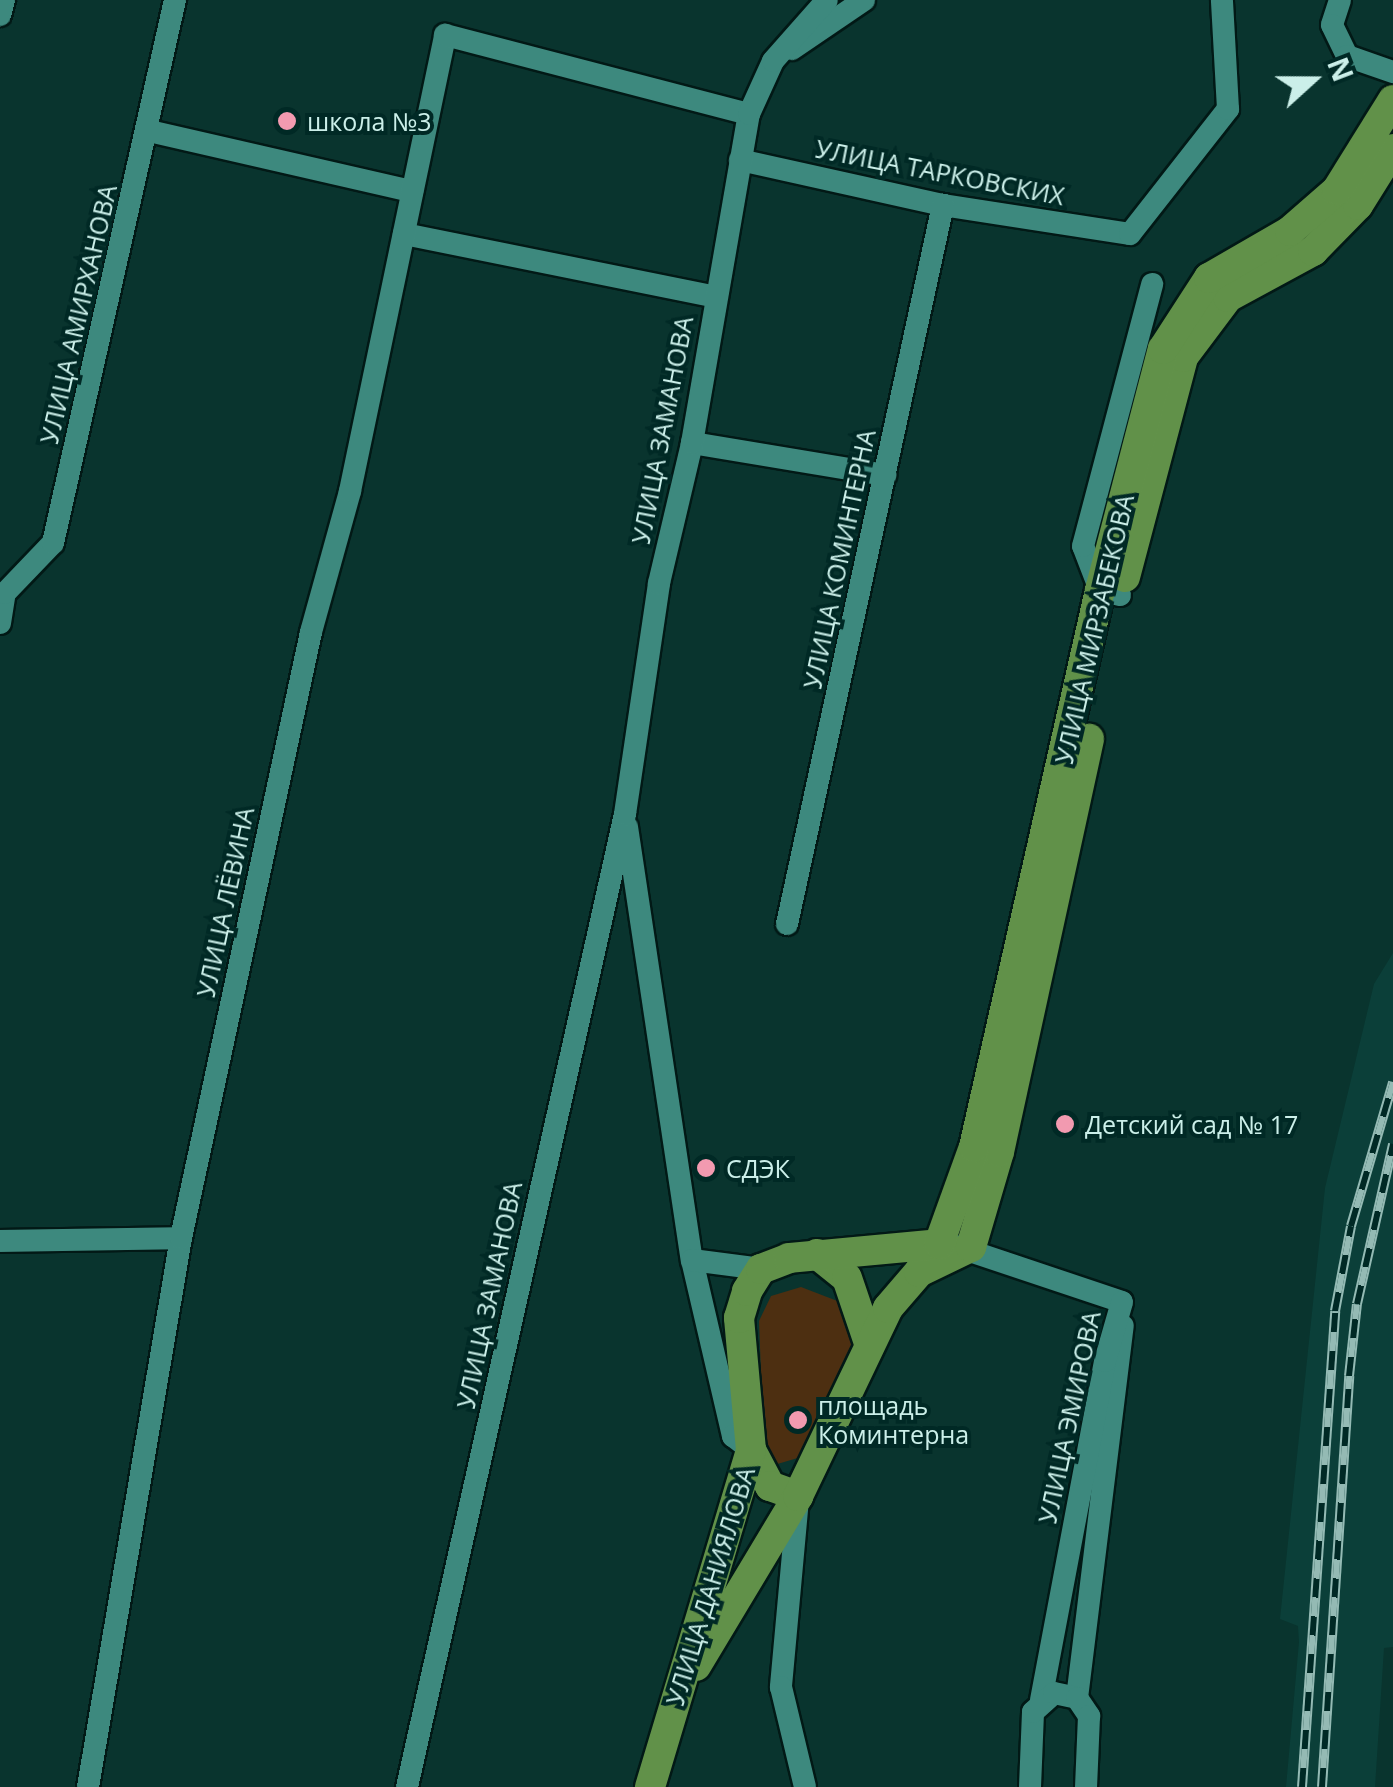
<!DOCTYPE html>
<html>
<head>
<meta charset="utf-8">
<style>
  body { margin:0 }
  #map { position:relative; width:1393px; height:1787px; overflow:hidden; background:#09342e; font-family:"Open Sans",sans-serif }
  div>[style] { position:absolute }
  .built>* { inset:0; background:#0b3f39 }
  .green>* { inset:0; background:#4d2f11 }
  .roads { filter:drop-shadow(2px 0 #021916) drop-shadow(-2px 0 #021916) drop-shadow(0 2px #021916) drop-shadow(0 -2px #021916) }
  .minor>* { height:22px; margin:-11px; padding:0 11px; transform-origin:11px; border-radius:11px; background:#3d897e }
  .major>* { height:30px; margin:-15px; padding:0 15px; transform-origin:15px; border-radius:15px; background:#619149 }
  .rail>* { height:10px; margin-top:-5px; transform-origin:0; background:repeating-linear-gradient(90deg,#002925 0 19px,#94bab4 0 38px); box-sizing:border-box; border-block:2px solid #94bab4 }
  .dots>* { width:28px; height:28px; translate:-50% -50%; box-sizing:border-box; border:5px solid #002925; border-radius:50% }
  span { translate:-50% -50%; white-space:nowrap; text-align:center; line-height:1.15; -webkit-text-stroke:8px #002925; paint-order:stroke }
  .poi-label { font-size:25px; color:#cbefe9 }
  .left { translate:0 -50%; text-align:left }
  .street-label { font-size:25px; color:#cbefe9 }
  .north { position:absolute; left:1263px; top:30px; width:100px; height:100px; -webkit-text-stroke:8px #002925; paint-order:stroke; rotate:69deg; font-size:28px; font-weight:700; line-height:40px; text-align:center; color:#cbefe9 }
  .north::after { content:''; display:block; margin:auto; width:35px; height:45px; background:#cbefe9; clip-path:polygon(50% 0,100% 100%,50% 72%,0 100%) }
</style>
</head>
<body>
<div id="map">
  <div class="built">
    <div style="clip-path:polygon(1393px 953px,1393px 1647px,1384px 1648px,1375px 1787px,1286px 1787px,1299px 1642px,1298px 1626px,1280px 1619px,1325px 1188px,1374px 984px)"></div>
  </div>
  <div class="green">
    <div style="clip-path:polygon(801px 1287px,840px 1302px,852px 1345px,801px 1457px,774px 1465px,764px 1452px,759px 1321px,771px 1296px)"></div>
  </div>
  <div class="roads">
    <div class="minor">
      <div style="left:1340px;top:0;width:26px;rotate:108deg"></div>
      <div style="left:1332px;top:25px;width:34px;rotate:64deg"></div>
      <div style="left:1347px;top:56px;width:49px;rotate:19.2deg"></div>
      <div style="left:0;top:15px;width:16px;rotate:-75deg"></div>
      <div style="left:792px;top:49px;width:87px;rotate:-34.2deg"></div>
      <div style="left:149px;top:131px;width:270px;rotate:12.9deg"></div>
      <div style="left:740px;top:160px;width:208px;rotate:12.5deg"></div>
      <div style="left:943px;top:205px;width:189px;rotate:8.8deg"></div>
      <div style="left:1130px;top:234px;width:159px;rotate:-51.9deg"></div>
      <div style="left:1228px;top:109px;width:109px;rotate:-93.2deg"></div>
      <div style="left:404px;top:234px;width:318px;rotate:11.4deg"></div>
      <div style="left:692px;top:443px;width:196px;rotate:9.4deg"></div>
      <div style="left:1120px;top:595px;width:21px;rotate:-166deg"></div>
      <div style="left:1100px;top:590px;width:47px;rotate:-111.1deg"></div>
      <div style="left:1083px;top:546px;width:271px;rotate:-75.2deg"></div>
      <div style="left:0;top:623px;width:30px;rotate:-81deg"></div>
      <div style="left:5px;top:593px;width:69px;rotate:-46.2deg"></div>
      <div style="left:53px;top:543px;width:557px;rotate:-77.34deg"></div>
      <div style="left:627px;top:827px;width:438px;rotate:81.5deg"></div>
      <div style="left:692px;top:1260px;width:181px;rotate:76.9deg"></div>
      <div style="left:733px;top:1436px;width:23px;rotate:38deg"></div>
      <div style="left:787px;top:924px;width:736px;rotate:-77.76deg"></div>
      <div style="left:0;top:1241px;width:181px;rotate:-0.9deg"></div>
      <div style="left:955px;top:1246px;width:176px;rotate:18.5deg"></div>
      <div style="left:692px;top:1260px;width:70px;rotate:7.4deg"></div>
      <div style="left:798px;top:1499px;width:189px;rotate:95.2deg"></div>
      <div style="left:781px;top:1687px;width:103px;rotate:76.5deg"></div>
      <div style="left:1077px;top:1698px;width:375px;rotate:-83deg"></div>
      <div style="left:1041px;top:1700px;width:345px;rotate:-79.3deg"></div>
      <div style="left:1105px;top:1361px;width:61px;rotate:-73.9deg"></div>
      <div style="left:88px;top:1787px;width:557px;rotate:-80.39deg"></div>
      <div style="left:181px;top:1238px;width:620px;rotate:-77.89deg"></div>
      <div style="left:311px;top:632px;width:146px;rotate:-74.5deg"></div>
      <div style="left:350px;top:491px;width:466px;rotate:-78.2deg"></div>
      <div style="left:445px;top:35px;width:314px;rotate:14.6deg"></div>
      <div style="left:407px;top:1787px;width:997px;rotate:-77.37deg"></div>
      <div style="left:625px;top:814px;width:233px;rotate:-81.6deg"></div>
      <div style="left:659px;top:583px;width:144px;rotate:-76.7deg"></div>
      <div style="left:692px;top:443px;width:334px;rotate:-80.2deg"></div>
      <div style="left:749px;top:114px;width:58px;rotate:-65.6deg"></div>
      <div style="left:773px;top:61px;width:81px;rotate:-48.5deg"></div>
      <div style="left:1030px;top:1787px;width:75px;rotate:-87.7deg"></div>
      <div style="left:1033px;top:1712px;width:28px;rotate:-42deg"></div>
      <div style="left:1054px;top:1693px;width:24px;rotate:12deg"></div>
      <div style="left:1077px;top:1698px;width:22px;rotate:56deg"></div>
      <div style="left:1089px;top:1716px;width:71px;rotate:92.4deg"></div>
    </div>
    <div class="major">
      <div style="left:1125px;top:577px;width:228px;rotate:-75.2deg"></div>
      <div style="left:1183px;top:357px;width:75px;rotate:-53.1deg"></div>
      <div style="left:1228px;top:297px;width:97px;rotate:-28.4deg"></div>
      <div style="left:1313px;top:251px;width:64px;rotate:-45.6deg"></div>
      <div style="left:1358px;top:205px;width:66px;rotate:-58deg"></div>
      <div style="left:817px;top:1254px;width:38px;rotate:39deg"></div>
      <div style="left:847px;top:1278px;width:69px;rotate:71.3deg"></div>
      <div style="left:751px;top:1450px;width:41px;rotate:62.2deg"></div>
      <div style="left:770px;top:1486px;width:30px;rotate:20deg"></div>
      <div style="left:696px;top:1666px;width:198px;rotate:-59deg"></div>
      <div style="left:798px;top:1496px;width:208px;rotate:-64.4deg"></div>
      <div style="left:888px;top:1308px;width:48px;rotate:-49.3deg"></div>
      <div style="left:919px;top:1272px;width:58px;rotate:-25.7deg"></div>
      <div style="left:971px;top:1247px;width:99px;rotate:-73.6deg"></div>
      <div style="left:999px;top:1152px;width:423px;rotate:-77.7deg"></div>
      <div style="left:650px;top:1787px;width:352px;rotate:-73.3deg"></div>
      <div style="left:751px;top:1450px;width:133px;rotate:-95.2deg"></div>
      <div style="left:739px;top:1318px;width:28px;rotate:-73deg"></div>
      <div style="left:747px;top:1291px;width:26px;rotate:-58deg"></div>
      <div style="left:761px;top:1269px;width:30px;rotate:-21deg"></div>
      <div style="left:789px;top:1258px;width:151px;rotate:-5.3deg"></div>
      <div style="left:939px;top:1244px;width:103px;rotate:-70.2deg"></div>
      <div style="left:974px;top:1147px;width:571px;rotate:-77.25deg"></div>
      <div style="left:1100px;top:590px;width:249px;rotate:-75.4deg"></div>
      <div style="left:1163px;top:349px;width:85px;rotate:-57.1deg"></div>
      <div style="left:1209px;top:278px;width:94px;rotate:-30.1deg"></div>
      <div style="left:1290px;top:231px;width:62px;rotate:-41.1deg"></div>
      <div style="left:1337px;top:190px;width:106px;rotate:-58.1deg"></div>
    </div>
  </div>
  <div class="rail">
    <div style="left:1302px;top:1787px;width:477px;rotate:-86deg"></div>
    <div style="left:1335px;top:1311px;width:86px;rotate:-79.3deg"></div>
    <div style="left:1351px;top:1226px;width:150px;rotate:-73.7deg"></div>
    <div style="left:1322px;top:1787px;width:412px;rotate:-86.2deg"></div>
    <div style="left:1349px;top:1376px;width:72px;rotate:-83.7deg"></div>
    <div style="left:1357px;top:1304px;width:164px;rotate:-77.3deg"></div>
  </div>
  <div class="dots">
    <div style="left:287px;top:121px;background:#f29ab0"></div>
    <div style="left:1065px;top:1124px;background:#f29ab0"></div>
    <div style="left:706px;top:1168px;background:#f29ab0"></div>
    <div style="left:798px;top:1420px;background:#f29ab0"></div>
  </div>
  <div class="poi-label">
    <span class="left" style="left:307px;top:121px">школа №3</span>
    <span class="left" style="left:1085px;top:1124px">Детский сад № 17</span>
    <span class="left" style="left:726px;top:1168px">СДЭК</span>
    <span class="left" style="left:818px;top:1420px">площадь<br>Коминтерна</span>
  </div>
  <div class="street-label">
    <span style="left:940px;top:172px;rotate:11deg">УЛИЦА ТАРКОВСКИХ</span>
    <span style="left:78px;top:314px;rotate:-77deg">УЛИЦА АМИРХАНОВА</span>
    <span style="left:662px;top:430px;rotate:-79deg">УЛИЦА ЗАМАНОВА</span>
    <span style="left:839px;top:559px;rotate:-78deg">УЛИЦА КОМИНТЕРНА</span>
    <span style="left:1094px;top:629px;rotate:-77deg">УЛИЦА МИРЗАБЕКОВА</span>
    <span style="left:225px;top:902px;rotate:-78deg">УЛИЦА ЛЁВИНА</span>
    <span style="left:489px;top:1295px;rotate:-78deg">УЛИЦА ЗАМАНОВА</span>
    <span style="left:1069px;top:1417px;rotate:-78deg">УЛИЦА ЭМИРОВА</span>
    <span style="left:710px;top:1586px;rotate:-73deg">УЛИЦА ДАНИЯЛОВА</span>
  </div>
  <div class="north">N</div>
</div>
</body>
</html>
